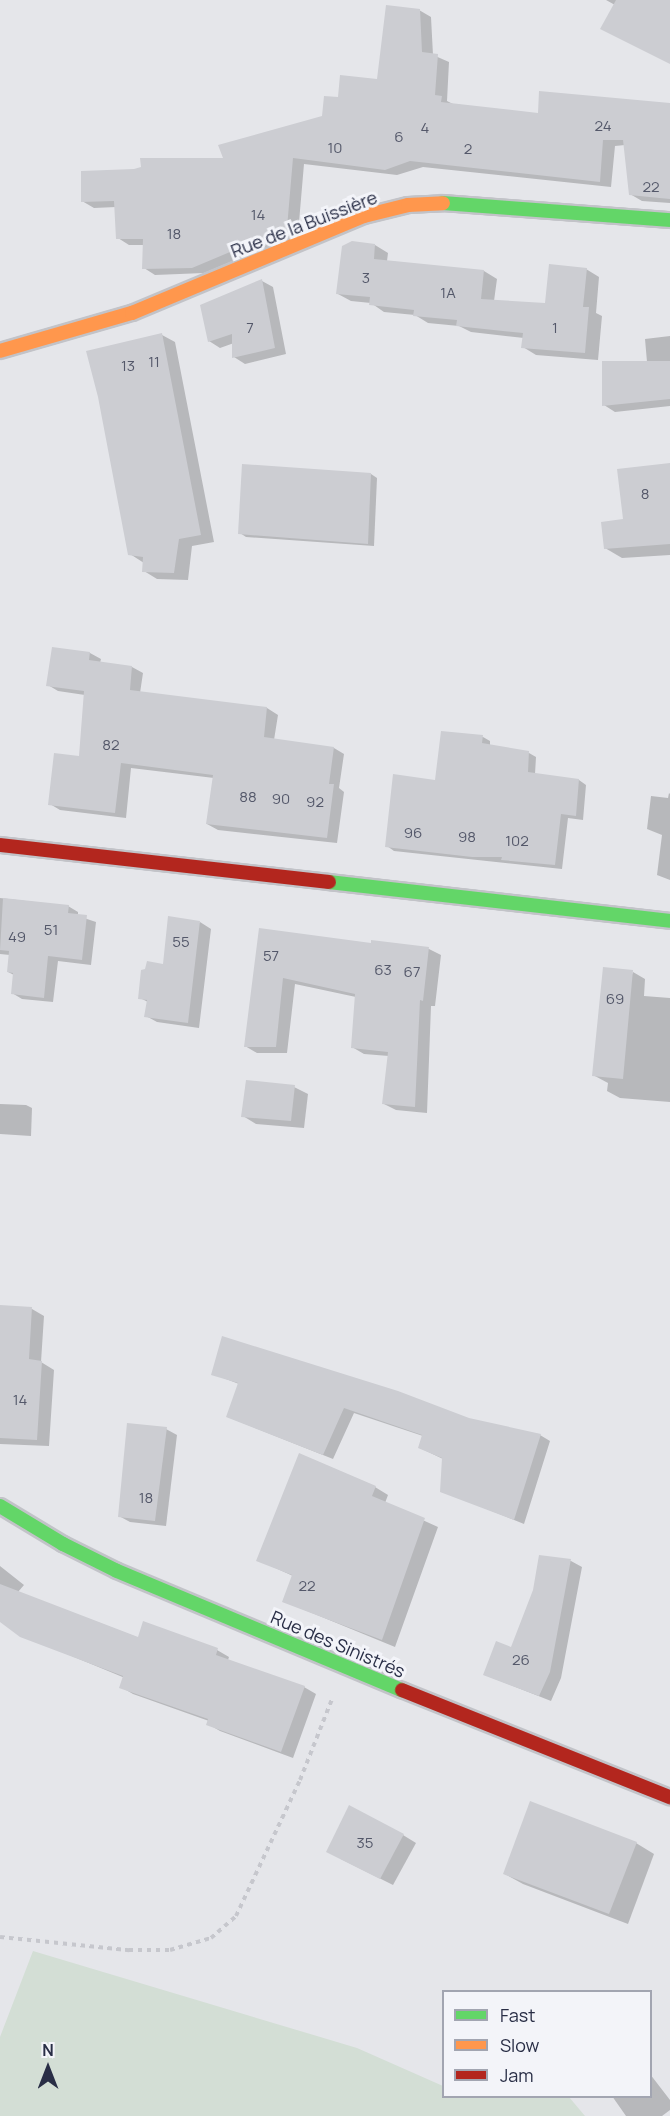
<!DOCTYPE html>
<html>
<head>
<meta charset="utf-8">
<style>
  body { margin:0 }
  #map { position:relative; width:670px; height:2116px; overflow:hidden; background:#e5e6ea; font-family:Manrope,sans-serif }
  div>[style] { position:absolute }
  .green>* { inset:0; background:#d3ded5 }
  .shadow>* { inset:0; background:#0003 }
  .building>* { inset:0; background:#cccdd2 }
  .path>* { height:4px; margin-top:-2px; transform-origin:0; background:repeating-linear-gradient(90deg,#c6c7cd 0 4.5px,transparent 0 9px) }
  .roads { filter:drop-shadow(2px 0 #c2c3c8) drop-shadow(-2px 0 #c2c3c8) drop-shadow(0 2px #c2c3c8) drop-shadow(0 -2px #c2c3c8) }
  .fast>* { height:14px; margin:-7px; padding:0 7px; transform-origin:7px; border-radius:7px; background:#63d668 }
  .slow>* { height:14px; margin:-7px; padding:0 7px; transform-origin:7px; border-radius:7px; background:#ff974d }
  .jam>* { height:14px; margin:-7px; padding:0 7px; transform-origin:7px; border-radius:7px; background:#b3261e }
  span { translate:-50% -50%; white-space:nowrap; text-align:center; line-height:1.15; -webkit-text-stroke:6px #f3f4f9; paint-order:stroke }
  .number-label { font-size:15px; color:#54586a }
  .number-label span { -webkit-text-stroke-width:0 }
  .street-label { font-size:18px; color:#292e46 }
  .legend { position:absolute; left:442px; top:1990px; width:210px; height:108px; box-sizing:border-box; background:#f3f4f9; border:2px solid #a2a5b1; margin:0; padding:8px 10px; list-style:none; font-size:18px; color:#292e46 }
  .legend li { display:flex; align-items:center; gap:12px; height:30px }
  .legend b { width:30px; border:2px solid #a2a5b1 }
  .north { position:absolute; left:18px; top:2038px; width:60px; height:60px; -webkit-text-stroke:4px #f3f4f9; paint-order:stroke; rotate:0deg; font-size:16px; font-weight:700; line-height:24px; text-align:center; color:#292e46 }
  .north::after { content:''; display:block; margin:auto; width:21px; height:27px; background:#292e46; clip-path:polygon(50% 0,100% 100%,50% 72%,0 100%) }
</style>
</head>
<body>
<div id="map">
  <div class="green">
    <div style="clip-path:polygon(33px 1951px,357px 2048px,443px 2086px,444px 2096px,569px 2097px,585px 2116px,0 2116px,0 2037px)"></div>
  </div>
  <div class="shadow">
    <div style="clip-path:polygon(606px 0,670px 0,670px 63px,615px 5px)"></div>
    <div style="clip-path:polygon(419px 10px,431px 17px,433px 55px,449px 62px,447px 101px,453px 104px,539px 115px,670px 104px,670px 203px,642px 201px,630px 194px,625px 145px,615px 146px,611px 187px,423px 167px,397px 175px,304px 164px,298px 234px,204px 273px,155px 275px,144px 268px,144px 245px,129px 245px,118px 238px,116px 207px,94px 208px,82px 201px,219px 166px,323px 117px,339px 99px,379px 80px)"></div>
    <div style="clip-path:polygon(375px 245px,388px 253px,387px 261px,484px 271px,497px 279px,494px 301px,547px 305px,586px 269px,599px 277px,596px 313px,602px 316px,598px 360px,536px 355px,523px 347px,524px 338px,471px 332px,459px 326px,428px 323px,415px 315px,384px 312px,371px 303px,351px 301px,338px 294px)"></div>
    <div style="clip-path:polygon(262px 281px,273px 287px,286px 354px,245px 364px,234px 357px,234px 343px,220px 348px,209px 341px)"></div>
    <div style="clip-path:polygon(162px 335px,175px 342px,214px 542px,192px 546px,188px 580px,157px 579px,144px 571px,144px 563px,130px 554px)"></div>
    <div style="clip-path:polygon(670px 336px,670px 406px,615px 412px,604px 405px,647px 362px,645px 339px)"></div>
    <div style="clip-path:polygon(670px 464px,670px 555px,622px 558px,605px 548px)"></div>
    <div style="clip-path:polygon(371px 474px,377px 478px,374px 546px,246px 537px,240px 533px)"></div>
    <div style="clip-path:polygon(53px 649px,90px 653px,101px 659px,100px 663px,132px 667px,143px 673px,140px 693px,267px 708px,278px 715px,274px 740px,334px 748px,344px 754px,339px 788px,344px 792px,337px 843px,218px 830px,207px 824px,214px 778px,131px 768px,126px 818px,60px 810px,50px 804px,80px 758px,85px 695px,58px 691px,48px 685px)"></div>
    <div style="clip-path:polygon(443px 733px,483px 737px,490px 741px,490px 746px,529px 753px,536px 757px,535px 774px,579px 780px,586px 785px,583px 820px,568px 818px,562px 869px,394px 851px,387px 846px,436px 782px)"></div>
    <div style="clip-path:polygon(669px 793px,670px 794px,670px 880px,657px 875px,662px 835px,647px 829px,651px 796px,668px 798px)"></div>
    <div style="clip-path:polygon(0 898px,68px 906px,78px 912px,78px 916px,96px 922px,91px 965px,58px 961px,53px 1002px,22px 999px,12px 993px,14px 975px,8px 972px,10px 955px,0 954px)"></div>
    <div style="clip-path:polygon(200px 922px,211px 929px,199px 1028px,157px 1022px,146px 1016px,148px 1002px,140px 998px)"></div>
    <div style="clip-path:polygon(260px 930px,372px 945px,429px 949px,441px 955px,435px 1006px,431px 1006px,427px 1113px,396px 1110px,384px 1104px,389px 1056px,364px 1054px,352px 1047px,356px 997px,295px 984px,287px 1053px,257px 1053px,245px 1046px)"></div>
    <div style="clip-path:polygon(633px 972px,645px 979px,644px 996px,670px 998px,670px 1102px,620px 1098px,607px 1091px,608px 1083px,593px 1075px)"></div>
    <div style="clip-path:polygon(294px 1087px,308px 1094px,304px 1128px,256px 1124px,243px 1116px)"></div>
    <div style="clip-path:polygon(0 1104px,26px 1105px,32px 1108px,31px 1136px,0 1134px)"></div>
    <div style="clip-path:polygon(0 1307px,32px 1309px,44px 1316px,41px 1362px,54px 1370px,49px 1446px,0 1444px)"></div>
    <div style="clip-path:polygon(213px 1374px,468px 1420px,540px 1435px,550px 1441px,524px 1524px,442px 1491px,443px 1459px,420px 1448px,423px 1436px,354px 1413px,333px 1459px,228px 1417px,239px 1384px)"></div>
    <div style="clip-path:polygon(166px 1429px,177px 1435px,166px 1526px,130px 1522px,119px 1516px)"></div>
    <div style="clip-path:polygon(375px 1487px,388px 1495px,385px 1503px,438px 1527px,395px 1647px,283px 1601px,293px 1576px,258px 1560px)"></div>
    <div style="clip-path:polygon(540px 1557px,571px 1561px,582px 1567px,561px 1678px,551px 1701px,485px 1675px,512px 1649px,534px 1591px)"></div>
    <div style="clip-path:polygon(0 1566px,24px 1585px,18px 1592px,139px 1638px,217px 1650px,229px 1657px,228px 1660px,304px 1687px,316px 1694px,293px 1758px,220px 1731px,208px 1724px,209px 1721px,133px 1694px,121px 1687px,125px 1678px,21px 1635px,0 1620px)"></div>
    <div style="clip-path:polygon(403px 1835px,416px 1843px,393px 1885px,341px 1859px)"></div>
    <div style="clip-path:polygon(636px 1843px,654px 1854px,628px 1924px,523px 1884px,505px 1874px)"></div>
    <div style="clip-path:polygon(650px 2074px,670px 2100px,670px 2110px,662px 2116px,626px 2116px,612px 2096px,650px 2096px)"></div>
  </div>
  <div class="building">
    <div style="clip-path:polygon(616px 0,670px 0,670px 64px,600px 29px)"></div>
    <div style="clip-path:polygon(386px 5px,420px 9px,422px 52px,438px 54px,435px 95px,442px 96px,441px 102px,538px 113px,539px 91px,670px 103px,670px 199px,629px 195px,623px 140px,603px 140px,600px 182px,410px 161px,385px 170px,293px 158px,287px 228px,192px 268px,142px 269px,143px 239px,116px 239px,114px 201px,81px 202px,81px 171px,134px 169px,141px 167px,140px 158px,223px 158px,218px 145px,322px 116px,324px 96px,338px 97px,340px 75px,377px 79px)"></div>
    <div style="clip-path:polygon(352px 241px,375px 244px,374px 259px,484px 270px,481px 299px,545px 303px,549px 264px,587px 268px,583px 307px,589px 307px,585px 353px,521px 348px,523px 333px,456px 326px,457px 320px,413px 316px,414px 310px,369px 305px,370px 297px,336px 294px,342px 246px)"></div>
    <div style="clip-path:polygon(262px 279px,275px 348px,232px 358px,232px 334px,208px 342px,200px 305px)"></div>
    <div style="clip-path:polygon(162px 333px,201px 535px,179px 539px,174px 573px,142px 572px,143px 557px,128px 555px,98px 397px,86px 351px)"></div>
    <div style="clip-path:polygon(602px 361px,670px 361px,670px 399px,602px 406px)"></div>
    <div style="clip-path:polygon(670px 463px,670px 544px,604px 549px,601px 522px,623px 519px,617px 469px)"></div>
    <div style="clip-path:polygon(242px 464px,371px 473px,368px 544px,238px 534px)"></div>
    <div style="clip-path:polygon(52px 647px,90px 652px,89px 660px,132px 666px,130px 690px,267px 707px,264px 737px,334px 747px,329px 784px,334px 784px,327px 838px,206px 824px,213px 775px,121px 763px,115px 813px,48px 805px,54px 753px,79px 756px,84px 691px,46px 686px)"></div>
    <div style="clip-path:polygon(441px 731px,483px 735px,482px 743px,529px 751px,528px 772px,579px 779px,576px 816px,561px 814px,555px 865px,501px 860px,502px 857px,472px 857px,385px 847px,393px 774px,435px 780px)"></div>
    <div style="clip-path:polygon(3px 898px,69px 905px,68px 913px,87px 915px,82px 960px,48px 956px,44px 998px,11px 994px,13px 973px,7px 972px,9px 951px,0 950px)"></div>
    <div style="clip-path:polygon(168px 916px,200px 921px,188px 1023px,144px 1017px,147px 1000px,138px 999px,141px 970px,145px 969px,147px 961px,163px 964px)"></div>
    <div style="clip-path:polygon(259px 928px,371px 943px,371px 940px,429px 947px,423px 1001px,420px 1000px,415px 1107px,382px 1104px,388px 1052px,351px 1048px,355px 994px,283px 978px,276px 1047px,244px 1047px)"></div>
    <div style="clip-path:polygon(603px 967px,633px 970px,623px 1079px,592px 1076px)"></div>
    <div style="clip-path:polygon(246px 1080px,295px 1085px,291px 1121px,241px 1117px)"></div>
    <div style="clip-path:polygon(0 1305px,32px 1307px,29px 1359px,42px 1361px,37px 1440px,0 1438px)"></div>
    <div style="clip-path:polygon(222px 1336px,398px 1391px,469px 1418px,541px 1434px,514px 1520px,440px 1492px,442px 1458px,418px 1448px,422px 1435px,344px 1408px,323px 1455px,226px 1417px,238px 1383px,211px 1375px)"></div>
    <div style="clip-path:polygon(127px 1423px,167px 1427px,155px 1521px,118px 1517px)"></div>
    <div style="clip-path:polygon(299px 1453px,376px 1486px,372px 1496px,425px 1518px,382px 1640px,282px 1602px,292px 1575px,256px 1561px)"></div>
    <div style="clip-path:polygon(539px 1555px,571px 1559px,550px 1672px,539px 1696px,483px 1675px,496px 1641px,511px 1647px,533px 1590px)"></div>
    <div style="clip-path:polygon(0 1584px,138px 1637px,143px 1621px,218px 1648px,216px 1655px,305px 1686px,281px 1752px,206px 1725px,208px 1719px,119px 1688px,123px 1676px,20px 1637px,0 1622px)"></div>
    <div style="clip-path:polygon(530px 1801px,637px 1842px,609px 1914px,503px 1874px)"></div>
    <div style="clip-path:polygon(349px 1805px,404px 1834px,380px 1879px,326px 1852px)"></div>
  </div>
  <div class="path">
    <div style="left:0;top:1937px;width:130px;rotate:5.8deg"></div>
    <div style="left:129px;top:1950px;width:41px"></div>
    <div style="left:170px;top:1950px;width:43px;rotate:-16.3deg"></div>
    <div style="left:211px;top:1938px;width:33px;rotate:-41deg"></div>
    <div style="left:236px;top:1916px;width:150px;rotate:-64.8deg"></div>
    <div style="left:300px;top:1780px;width:87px;rotate:-68.4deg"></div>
  </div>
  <div class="roads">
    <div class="fast">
      <div style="left:443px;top:203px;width:228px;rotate:4.3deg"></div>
      <div style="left:329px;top:882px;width:343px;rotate:6.5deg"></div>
      <div style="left:0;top:1506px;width:74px;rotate:31.1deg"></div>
      <div style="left:63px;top:1544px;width:60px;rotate:26.6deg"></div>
      <div style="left:117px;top:1571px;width:309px;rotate:22.7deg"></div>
    </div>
    <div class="slow">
      <div style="left:0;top:351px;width:137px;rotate:-16.1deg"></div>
      <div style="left:132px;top:313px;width:251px;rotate:-22.7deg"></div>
      <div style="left:364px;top:216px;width:45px;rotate:-14deg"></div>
      <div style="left:408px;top:205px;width:35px;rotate:-3deg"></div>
    </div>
    <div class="jam">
      <div style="left:0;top:845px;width:331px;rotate:6.4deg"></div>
      <div style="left:402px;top:1690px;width:289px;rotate:21.8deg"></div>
    </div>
  </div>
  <div class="number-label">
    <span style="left:603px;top:126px">24</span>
    <span style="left:425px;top:128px">4</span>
    <span style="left:399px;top:137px">6</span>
    <span style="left:335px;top:148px">10</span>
    <span style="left:468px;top:149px">2</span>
    <span style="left:651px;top:187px">22</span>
    <span style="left:258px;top:215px">14</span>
    <span style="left:174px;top:234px">18</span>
    <span style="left:366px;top:278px">3</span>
    <span style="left:448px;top:293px">1A</span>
    <span style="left:250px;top:328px">7</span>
    <span style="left:555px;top:328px">1</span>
    <span style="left:154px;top:362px">11</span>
    <span style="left:128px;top:366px">13</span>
    <span style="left:645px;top:494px">8</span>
    <span style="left:111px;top:745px">82</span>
    <span style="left:248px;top:797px">88</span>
    <span style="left:281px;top:799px">90</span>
    <span style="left:315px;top:802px">92</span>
    <span style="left:413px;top:833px">96</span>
    <span style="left:467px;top:837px">98</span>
    <span style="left:517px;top:841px">102</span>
    <span style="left:51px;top:930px">51</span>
    <span style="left:17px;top:937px">49</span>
    <span style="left:181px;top:942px">55</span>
    <span style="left:271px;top:956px">57</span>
    <span style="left:383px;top:970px">63</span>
    <span style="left:412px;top:972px">67</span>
    <span style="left:615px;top:999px">69</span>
    <span style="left:20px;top:1400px">14</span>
    <span style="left:146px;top:1498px">18</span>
    <span style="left:307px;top:1586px">22</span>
    <span style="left:521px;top:1660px">26</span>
    <span style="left:365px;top:1843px">35</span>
  </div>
  <div class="street-label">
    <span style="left:304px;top:224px;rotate:-21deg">Rue de la Buissière</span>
    <span style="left:338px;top:1644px;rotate:23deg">Rue des Sinistrés</span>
  </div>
  <ul class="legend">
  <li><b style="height:8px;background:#63d668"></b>Fast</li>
  <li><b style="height:8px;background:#ff974d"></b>Slow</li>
  <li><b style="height:8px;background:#b3261e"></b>Jam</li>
  </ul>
  <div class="north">N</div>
</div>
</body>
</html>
